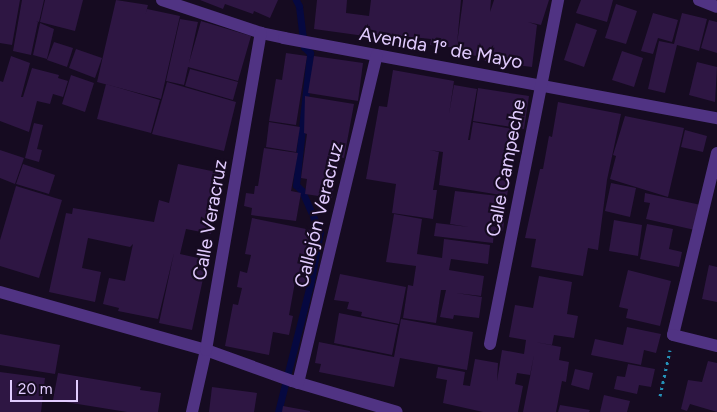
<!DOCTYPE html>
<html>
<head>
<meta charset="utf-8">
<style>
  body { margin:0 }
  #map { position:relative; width:717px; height:412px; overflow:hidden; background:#160b21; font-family:Figtree,sans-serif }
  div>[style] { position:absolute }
  .stream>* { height:7px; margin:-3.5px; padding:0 3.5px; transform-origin:3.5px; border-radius:3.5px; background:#060840 }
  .building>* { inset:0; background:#2e1643 }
  .path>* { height:3px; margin-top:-1.5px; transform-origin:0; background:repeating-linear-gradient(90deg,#2592b9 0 2.5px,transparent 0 6.5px) }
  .minor>* { height:12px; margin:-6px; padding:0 6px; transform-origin:6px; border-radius:6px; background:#503383 }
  span { translate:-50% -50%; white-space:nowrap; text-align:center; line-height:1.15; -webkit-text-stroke:4.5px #160b21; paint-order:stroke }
  .street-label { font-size:19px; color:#e2ccff }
  .scale { position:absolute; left:10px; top:380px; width:68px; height:22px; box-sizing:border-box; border:2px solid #e2ccff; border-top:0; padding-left:6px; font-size:15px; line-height:18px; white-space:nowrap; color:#e2ccff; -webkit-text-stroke:4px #160b21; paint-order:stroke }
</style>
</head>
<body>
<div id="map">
  <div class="stream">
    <div style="left:278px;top:412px;width:131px;rotate:-75.9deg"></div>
    <div style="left:310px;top:285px;width:54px;rotate:-79.3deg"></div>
    <div style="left:320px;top:232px;width:45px;rotate:-113.7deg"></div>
    <div style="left:302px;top:191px;width:8px;rotate:-135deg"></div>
    <div style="left:296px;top:185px;width:133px;rotate:-83.9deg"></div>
    <div style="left:310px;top:53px;width:8px;rotate:-135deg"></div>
    <div style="left:304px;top:47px;width:41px;rotate:-97deg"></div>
    <div style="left:299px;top:6px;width:7px;rotate:-117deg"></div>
  </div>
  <div class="building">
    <div style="clip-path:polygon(0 0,20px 0,12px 45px,0 43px)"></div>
    <div style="clip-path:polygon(22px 0,44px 0,39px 22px,36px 21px,38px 22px,31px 55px,13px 51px)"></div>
    <div style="clip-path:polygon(45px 0,83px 0,75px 31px,40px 22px)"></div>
    <div style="clip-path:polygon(116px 0,148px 5px,145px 16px,147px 9px,180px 16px,161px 99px,97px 82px)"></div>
    <div style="clip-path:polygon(200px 0,278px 0,270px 18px,254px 11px,253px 14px,225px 4px,223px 9px)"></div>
    <div style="clip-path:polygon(317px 0,347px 0,346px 13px,369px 16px,371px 0,461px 0,457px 44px,463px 0,491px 0,490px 12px,494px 0,549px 0,541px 25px,528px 22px,537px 25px,532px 67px,484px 61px,484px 57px,456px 53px,457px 48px,430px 45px,431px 39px,401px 36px,401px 41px,314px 29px)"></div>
    <div style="clip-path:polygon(581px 0,613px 0,607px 22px,576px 13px)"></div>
    <div style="clip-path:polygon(616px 4px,637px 11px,626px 44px,605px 38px)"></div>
    <div style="clip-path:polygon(653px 13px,678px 20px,672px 42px,658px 38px,653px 54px,641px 51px)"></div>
    <div style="clip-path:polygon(682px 13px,707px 19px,699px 51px,677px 45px,665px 93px,648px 89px,659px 41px,674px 44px)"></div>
    <div style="clip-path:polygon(180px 19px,198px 22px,189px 63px,201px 21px,251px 36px,238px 81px,188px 67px,184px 85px,166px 81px)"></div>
    <div style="clip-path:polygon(709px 20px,717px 22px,717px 53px,701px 48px)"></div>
    <div style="clip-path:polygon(40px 23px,54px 29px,47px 59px,33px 55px)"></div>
    <div style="clip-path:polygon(576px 23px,597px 30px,584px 67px,564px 60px)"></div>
    <div style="clip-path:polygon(54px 42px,73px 48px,67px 67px,47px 60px)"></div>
    <div style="clip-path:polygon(76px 49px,102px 58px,95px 78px,69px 68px)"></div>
    <div style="clip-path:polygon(622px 51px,643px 58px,634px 87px,612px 80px)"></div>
    <div style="clip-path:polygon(286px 53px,307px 56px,296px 125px,269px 121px,276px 79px,282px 80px)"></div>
    <div style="clip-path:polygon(11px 56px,30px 63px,21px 97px,23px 97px,32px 68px,59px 75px,58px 78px,68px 81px,63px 97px,53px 94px,50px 104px,37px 101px,29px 132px,0 121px,0 81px,3px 82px)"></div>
    <div style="clip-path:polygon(314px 56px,363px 63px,358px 101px,308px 93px)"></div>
    <div style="clip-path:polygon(697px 62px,717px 67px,715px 102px,689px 95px)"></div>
    <div style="clip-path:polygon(190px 69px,238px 82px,233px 100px,185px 86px)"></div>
    <div style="clip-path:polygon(393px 70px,454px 81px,449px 114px,454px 85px,477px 89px,468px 140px,470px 140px,473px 122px,518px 130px,507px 196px,439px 185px,443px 152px,430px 150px,439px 152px,433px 190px,437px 190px,433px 219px,392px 213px,396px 184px,366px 179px,379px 106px,387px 107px)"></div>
    <div style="clip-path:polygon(71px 75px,94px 83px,85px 112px,62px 104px)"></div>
    <div style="clip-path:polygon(167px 82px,236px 102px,224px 151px,152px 134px)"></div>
    <div style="clip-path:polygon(106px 84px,160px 100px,151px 133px,97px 119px)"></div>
    <div style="clip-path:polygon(478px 88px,529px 96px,524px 129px,473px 121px)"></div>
    <div style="clip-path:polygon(305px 96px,354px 104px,344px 158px,339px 157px,332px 198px,305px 194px,307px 179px,301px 178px,307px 134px,304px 133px)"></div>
    <div style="clip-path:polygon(558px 102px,621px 114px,607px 180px,590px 177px,607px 180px,598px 250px,588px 248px,583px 276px,531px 267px,536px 239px,525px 238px,540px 169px,543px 169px,549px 136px,552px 137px)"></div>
    <div style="clip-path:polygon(625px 116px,684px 128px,668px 197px,610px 179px,616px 156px,613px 155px)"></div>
    <div style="clip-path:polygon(269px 122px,300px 127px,296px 152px,266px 147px)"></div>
    <div style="clip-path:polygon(34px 123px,43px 125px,37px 149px,42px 150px,39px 162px,25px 158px)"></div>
    <div style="clip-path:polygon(685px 130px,707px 136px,703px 152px,681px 147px)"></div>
    <div style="clip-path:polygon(264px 148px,298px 153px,291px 191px,301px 193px,296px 221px,251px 215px,252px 208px,244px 206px,246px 193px,254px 194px,255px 186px,258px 186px)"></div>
    <div style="clip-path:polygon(0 150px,24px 158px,15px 184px,0 178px)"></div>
    <div style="clip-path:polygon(23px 164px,55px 175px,49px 194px,16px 184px)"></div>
    <div style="clip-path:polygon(178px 164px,221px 173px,211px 234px,186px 229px,180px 254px,207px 260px,192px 330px,159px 323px,174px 253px,158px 319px,118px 311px,119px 308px,103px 304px,109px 278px,125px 281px,133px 244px,130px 247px,88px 238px,82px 268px,101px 272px,95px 302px,49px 292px,66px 213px,72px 214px,73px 208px,154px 222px,159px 200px,169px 203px)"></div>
    <div style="clip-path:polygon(611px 183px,636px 188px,630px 217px,605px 211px)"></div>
    <div style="clip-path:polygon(16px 186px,62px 200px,39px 278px,0 266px,0 240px)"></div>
    <div style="clip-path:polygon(455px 191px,507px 197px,503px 231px,494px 230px,493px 243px,434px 236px,436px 223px,469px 227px,450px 224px)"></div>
    <div style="clip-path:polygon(645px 193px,701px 205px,695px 230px,646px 219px,650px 203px,644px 202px)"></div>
    <div style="clip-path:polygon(394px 214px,422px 219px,417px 254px,442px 258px,444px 239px,490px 245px,488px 264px,451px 259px,449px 270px,484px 276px,481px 296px,456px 293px,482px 297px,479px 318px,454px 315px,453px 319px,440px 317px,446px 290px,441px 290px,436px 323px,403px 318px,408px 285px,413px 286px,416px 266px,386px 262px)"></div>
    <div style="clip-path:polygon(252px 218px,316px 231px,306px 284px,295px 282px,289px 315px,293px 316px,289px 335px,273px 332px,269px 355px,225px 346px,233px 304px,238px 305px,242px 288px,237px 287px,240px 271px,247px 273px,251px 255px,245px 254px)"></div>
    <div style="clip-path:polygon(614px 220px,642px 225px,638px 256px,609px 251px)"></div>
    <div style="clip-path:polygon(647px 224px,673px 229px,669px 249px,682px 252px,679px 267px,640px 259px)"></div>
    <div style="clip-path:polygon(709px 265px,717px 267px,717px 302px,702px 299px)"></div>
    <div style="clip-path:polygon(628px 270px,671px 281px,660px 326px,626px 318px,628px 309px,619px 307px)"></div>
    <div style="clip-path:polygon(340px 274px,406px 287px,399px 324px,361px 316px,362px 312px,347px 309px,349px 302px,334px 300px)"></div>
    <div style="clip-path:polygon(539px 276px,572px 282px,567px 314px,578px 316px,574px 338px,554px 335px,552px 345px,535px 342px,561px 347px,559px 360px,569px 362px,566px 382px,562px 381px,556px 412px,523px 412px,530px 377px,534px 355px,530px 375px,517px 373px,515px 384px,523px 386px,518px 412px,483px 412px,443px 403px,447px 380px,436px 378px,438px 367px,465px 372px,463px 385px,470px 386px,475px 359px,498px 363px,497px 381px,502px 350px,524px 354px,526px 340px,509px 337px,515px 305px,533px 308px)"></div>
    <div style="clip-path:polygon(339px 313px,398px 325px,392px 355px,334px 343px)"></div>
    <div style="clip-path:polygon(401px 319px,473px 332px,467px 370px,400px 358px,394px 387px,319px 372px,321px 364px,315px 363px,319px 342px,394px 357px)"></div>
    <div style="clip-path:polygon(627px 327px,661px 334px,656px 353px,644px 350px,641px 365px,591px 355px,595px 339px,623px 345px)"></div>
    <div style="clip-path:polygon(0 334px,60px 345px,55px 374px,0 365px)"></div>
    <div style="clip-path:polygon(708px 361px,717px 363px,717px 412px,690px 404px,687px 411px,681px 409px,688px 380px,702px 382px)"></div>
    <div style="clip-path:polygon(628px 364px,655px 369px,651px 387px,639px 385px,637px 394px,614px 389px,617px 376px,625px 377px)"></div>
    <div style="clip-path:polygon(575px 369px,593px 373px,589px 390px,571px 385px)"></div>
    <div style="clip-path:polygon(0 372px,45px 378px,41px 412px,0 412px)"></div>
    <div style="clip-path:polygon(58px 373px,141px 387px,140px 390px,161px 393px,158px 412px,127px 412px,53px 400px)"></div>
    <div style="clip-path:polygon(212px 387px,257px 393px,254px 412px,209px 412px)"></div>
    <div style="clip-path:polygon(604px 395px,630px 401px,627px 412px,600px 412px)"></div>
    <div style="clip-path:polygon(560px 405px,590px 410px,589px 412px,558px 412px)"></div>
    <div style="clip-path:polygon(283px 406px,310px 411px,310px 412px,282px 412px)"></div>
  </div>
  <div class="path">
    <div style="left:660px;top:396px;width:47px;rotate:-77.7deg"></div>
  </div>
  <div class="minor">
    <div style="left:162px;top:0;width:104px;rotate:18.4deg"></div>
    <div style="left:261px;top:33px;width:24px;rotate:12deg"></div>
    <div style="left:284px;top:38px;width:440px;rotate:10.5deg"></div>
    <div style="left:699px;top:0;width:19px;rotate:21deg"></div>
    <div style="left:717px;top:153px;width:187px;rotate:103.6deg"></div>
    <div style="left:673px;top:335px;width:45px;rotate:14deg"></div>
    <div style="left:0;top:292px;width:214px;rotate:15.7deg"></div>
    <div style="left:206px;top:350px;width:91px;rotate:19.8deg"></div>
    <div style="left:292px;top:381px;width:109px;rotate:16.4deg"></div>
    <div style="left:490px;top:344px;width:351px;rotate:-78.8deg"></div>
    <div style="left:298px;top:383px;width:337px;rotate:-76.5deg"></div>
    <div style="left:192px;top:412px;width:64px;rotate:-77.3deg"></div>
    <div style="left:206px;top:350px;width:322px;rotate:-80.2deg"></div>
  </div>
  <div class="street-label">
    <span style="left:441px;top:48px;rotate:10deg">Avenida 1º de Mayo</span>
    <span style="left:506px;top:168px;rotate:-79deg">Calle Campeche</span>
    <span style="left:319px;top:215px;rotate:-76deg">Callejón Veracruz</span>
    <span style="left:210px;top:220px;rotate:-80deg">Calle Veracruz</span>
  </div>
  <div class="scale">20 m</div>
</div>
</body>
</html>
